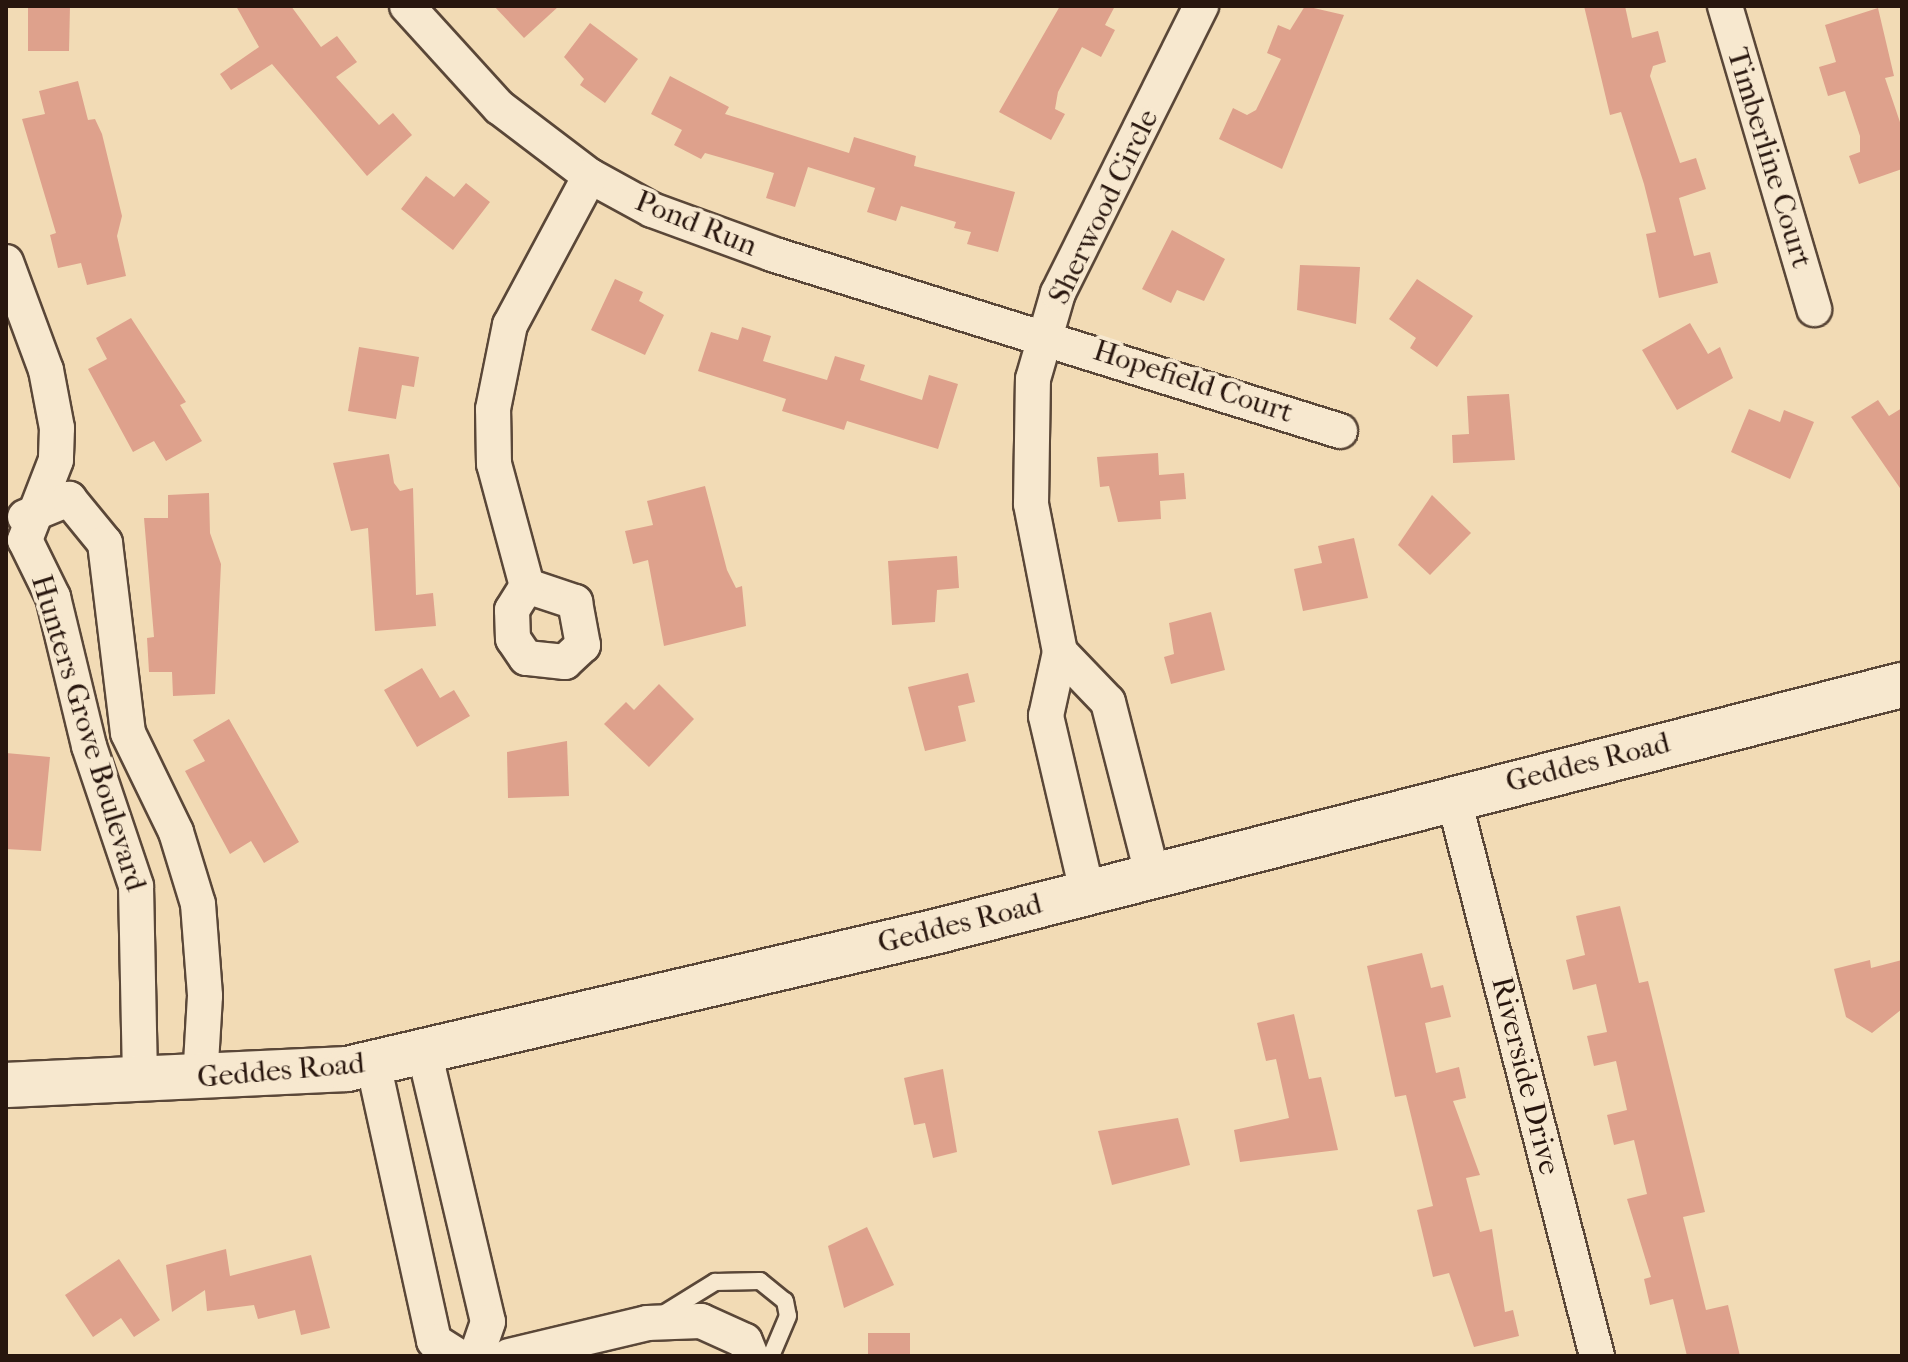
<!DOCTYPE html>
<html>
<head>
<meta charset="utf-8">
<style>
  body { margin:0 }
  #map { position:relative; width:1908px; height:1362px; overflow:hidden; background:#f2dbb5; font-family:"IM FELL French Canon",serif }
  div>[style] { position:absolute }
  .building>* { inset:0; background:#dea18c }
  .roads { filter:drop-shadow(2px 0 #5a4738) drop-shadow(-2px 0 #5a4738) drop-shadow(0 2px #5a4738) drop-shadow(0 -2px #5a4738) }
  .service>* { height:16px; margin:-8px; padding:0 8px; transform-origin:8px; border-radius:8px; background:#f7e8cf }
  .minor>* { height:34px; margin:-17px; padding:0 17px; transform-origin:17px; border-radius:17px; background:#f7e8cf }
  .secondary>* { height:44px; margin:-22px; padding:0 22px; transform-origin:22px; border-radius:22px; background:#f7e8cf }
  span { translate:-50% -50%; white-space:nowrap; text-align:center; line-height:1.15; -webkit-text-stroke:8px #f7e8cf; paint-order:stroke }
  .street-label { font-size:30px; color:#28160e }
  .frame { position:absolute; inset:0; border:8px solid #28160e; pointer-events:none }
</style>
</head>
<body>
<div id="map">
  <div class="building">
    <div style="clip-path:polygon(28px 6px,70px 6px,69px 51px,28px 51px)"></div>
    <div style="clip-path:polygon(236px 6px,291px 6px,321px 47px,337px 36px,357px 62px,336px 77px,379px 125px,393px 113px,412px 135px,367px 176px,272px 64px,231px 90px,220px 74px,259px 47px)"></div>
    <div style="clip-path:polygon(494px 6px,559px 6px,524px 38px)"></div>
    <div style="clip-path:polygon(1060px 6px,1115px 6px,1105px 25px,1115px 30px,1101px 57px,1082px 47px,1058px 92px,1055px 109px,1065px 114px,1051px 140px,999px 112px)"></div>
    <div style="clip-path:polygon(1305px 6px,1344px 15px,1282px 169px,1219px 139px,1233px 108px,1247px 115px,1256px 110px,1281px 59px,1267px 53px,1278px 25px,1290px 30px)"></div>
    <div style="clip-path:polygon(1584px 6px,1625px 6px,1632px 38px,1658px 31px,1666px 62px,1653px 66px,1650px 76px,1680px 163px,1696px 158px,1706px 189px,1679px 198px,1694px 256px,1710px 252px,1718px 283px,1659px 298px,1646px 234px,1656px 232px,1644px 184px,1621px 112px,1610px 115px)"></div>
    <div style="clip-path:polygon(1878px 8px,1894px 76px,1885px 78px,1902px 128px,1902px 169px,1859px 184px,1849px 156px,1860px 152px,1860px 136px,1845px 91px,1828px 96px,1819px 67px,1836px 62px,1825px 25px)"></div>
    <div style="clip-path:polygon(590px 23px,638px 59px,605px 103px,580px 85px,584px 79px,564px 57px)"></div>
    <div style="clip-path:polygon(670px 76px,729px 107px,725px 114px,849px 153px,854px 137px,916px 156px,914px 166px,1015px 192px,998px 252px,967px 244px,971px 232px,954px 228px,956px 222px,901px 206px,896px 221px,867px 212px,875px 188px,808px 167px,795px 207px,766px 198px,774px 173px,705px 153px,701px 159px,674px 145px,682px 130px,651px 114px)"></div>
    <div style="clip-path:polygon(78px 81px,88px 120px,95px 119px,102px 134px,122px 216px,117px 236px,126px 276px,87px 285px,81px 263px,58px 268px,50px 235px,56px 233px,22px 119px,45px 114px,39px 91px)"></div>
    <div style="clip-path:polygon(426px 176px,454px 197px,466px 183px,490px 202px,453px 250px,401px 209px)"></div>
    <div style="clip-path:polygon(1172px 230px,1225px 259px,1204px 301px,1177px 290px,1171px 303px,1142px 289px)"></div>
    <div style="clip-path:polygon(1300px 265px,1360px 267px,1356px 324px,1297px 310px)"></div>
    <div style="clip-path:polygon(615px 279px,643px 292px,639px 301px,664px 315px,645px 355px,591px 330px)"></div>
    <div style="clip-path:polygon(1417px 279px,1473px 316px,1437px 367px,1410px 348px,1416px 338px,1389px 319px)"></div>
    <div style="clip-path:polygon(131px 318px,186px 402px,180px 405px,202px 441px,166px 461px,154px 441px,133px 452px,88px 369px,107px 359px,96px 338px)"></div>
    <div style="clip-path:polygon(1690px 323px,1708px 354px,1720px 347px,1733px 378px,1677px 410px,1642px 350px)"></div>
    <div style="clip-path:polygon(742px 327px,771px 336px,763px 361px,827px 380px,835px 356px,865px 365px,860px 380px,922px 400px,929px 375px,958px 384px,938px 449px,847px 421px,844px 430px,782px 411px,786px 399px,698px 371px,711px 332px,738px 340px)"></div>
    <div style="clip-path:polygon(359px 347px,419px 357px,414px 387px,402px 385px,396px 419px,348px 411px)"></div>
    <div style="clip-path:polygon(1509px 394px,1515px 460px,1453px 463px,1452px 435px,1469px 434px,1467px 396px)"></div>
    <div style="clip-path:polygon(1878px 400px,1889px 416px,1902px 408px,1902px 491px,1851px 417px)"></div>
    <div style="clip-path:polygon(1749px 409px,1780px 422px,1784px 410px,1814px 422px,1790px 479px,1731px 452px)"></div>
    <div style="clip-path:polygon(1158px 453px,1159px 475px,1184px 473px,1186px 499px,1160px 501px,1161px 519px,1118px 522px,1109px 486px,1100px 487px,1097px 457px)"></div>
    <div style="clip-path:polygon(389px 454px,394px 483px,400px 491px,413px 488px,416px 595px,433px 593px,436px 626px,375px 631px,368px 528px,351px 531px,333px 463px)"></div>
    <div style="clip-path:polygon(705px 486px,727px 570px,736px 588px,742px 586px,746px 626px,664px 646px,648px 560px,633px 564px,625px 531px,653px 525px,647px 501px)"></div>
    <div style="clip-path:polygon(209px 493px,210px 533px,221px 564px,215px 694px,173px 696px,172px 672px,149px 672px,147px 638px,154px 637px,144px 518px,168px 518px,168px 495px)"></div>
    <div style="clip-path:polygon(1432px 495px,1471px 533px,1430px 575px,1398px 545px)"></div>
    <div style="clip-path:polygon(1354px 538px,1368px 598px,1303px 611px,1294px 569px,1322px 563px,1318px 546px)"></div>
    <div style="clip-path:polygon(957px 556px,959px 588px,937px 590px,935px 622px,892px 625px,888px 561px)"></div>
    <div style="clip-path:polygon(1211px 612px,1225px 670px,1171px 684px,1164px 657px,1174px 654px,1169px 623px)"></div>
    <div style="clip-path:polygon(422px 668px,440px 698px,454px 690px,470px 716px,417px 747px,384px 690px)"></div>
    <div style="clip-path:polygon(968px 673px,975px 702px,958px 706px,966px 741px,925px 751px,908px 687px)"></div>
    <div style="clip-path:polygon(659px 684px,694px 719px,649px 767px,604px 724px,626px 702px,634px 710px)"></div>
    <div style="clip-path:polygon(229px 719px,299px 842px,264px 863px,251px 841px,230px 854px,185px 771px,205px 761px,193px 740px)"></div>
    <div style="clip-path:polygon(567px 741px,569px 796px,508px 798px,507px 752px)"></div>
    <div style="clip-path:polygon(6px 753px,50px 757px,41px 851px,6px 849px)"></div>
    <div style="clip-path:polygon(1620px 906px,1639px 983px,1648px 981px,1705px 1212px,1683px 1217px,1706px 1310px,1728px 1305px,1740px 1356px,1687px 1356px,1673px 1299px,1650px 1305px,1644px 1279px,1651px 1277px,1627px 1199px,1647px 1194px,1634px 1140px,1614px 1145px,1607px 1115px,1627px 1110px,1616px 1061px,1594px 1066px,1587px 1036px,1607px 1032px,1596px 984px,1573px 990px,1566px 960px,1585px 955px,1576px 916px)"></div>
    <div style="clip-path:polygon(1422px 953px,1431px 988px,1443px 985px,1451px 1017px,1425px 1023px,1436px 1073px,1459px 1067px,1466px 1098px,1453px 1101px,1480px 1175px,1466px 1178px,1480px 1232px,1492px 1229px,1505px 1312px,1513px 1310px,1519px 1336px,1474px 1347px,1449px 1273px,1433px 1277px,1417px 1210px,1433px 1206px,1406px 1095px,1395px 1097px,1367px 966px)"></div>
    <div style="clip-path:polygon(1870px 960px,1871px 968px,1902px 960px,1902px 1009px,1872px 1033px,1846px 1017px,1834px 969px)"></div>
    <div style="clip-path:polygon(1294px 1014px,1309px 1079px,1321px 1077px,1338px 1150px,1240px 1162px,1234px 1130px,1289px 1118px,1276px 1059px,1266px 1061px,1257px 1023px)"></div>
    <div style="clip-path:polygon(943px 1069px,957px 1152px,933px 1158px,925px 1123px,914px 1125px,904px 1078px)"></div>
    <div style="clip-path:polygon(1178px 1118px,1190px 1165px,1112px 1185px,1098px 1131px)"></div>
    <div style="clip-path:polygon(867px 1227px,894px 1285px,844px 1308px,828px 1246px)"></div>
    <div style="clip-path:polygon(226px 1249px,230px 1276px,311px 1255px,330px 1328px,301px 1335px,295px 1310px,258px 1319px,254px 1305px,207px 1311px,205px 1290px,172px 1312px,166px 1265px)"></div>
    <div style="clip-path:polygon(119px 1259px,160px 1320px,134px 1337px,121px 1318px,93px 1337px,65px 1295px)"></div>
    <div style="clip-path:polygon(868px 1333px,910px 1333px,910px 1356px,868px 1356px)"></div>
  </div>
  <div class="roads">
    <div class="service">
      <div style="left:660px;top:1316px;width:65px;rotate:-31.7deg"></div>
      <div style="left:715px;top:1282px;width:45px;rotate:-1.3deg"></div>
      <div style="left:760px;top:1281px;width:32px;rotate:39deg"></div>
      <div style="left:785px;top:1301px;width:15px;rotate:79deg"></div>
      <div style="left:788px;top:1316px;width:43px;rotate:113deg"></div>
    </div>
    <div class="minor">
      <div style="left:407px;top:6px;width:137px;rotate:47.7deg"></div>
      <div style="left:499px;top:107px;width:114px;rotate:37.2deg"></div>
      <div style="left:590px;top:176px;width:71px;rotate:28.7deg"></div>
      <div style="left:652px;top:210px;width:128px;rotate:20.1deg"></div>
      <div style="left:772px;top:254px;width:595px;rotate:17.31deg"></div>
      <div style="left:1725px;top:6px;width:316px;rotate:73.6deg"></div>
      <div style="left:6px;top:262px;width:115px;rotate:69.7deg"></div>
      <div style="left:46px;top:370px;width:59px;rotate:79.3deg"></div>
      <div style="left:57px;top:428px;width:32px;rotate:92deg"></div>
      <div style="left:56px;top:460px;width:86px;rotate:111.2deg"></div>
      <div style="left:25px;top:540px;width:64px;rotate:63.8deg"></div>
      <div style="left:53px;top:597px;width:153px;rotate:76.4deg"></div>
      <div style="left:89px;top:746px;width:148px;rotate:71.4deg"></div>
      <div style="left:136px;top:886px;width:196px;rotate:88.8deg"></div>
      <div style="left:25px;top:517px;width:48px;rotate:-22.2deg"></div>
      <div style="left:69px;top:499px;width:57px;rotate:50.7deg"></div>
      <div style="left:105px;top:543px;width:191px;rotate:83.1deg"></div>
      <div style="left:128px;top:733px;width:110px;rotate:64.1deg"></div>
      <div style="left:176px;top:832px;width:75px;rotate:73deg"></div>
      <div style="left:198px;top:904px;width:92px;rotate:85.6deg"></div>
      <div style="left:205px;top:996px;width:83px;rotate:93.4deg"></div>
      <div style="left:527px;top:586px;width:51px;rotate:18.4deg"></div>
      <div style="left:575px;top:602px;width:44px;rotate:79.5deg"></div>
      <div style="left:583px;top:645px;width:25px;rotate:137deg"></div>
      <div style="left:565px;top:662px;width:39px;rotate:-174deg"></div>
      <div style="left:526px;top:658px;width:23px;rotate:-124deg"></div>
      <div style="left:513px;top:639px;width:29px;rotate:-92deg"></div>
      <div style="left:512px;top:610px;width:28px;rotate:-58deg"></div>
      <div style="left:527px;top:586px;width:126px;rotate:-105.1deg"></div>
      <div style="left:494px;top:464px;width:55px;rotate:-91deg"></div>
      <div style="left:493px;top:409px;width:86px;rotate:-78.6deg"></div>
      <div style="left:510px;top:325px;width:169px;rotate:-61.8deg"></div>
      <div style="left:1060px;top:652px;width:69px;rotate:46.2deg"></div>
      <div style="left:1108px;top:702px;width:177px;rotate:75.6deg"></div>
      <div style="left:1453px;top:796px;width:578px;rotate:75.58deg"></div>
      <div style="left:1087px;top:891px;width:180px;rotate:-103.2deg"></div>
      <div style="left:1046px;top:716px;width:66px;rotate:-77.7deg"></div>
      <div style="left:1060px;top:652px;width:151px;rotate:-101.1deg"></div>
      <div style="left:1031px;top:504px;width:125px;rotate:-89.1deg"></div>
      <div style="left:1033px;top:379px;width:90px;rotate:-73.8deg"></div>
      <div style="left:1058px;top:293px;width:321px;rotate:-63.5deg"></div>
      <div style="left:424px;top:1051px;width:278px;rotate:76.7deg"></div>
      <div style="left:488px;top:1322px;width:36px;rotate:109deg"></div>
      <div style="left:373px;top:1063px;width:285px;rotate:77.6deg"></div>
      <div style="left:434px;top:1341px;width:28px;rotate:32deg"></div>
      <div style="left:509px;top:1356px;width:142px;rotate:-13.4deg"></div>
      <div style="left:647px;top:1323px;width:54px;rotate:-2.1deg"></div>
      <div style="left:701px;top:1321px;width:48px;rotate:24.4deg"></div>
      <div style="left:745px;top:1341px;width:16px;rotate:68deg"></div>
    </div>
    <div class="secondary">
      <div style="left:6px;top:1085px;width:341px;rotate:-2.7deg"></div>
      <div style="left:347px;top:1069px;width:607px;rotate:-13.14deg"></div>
      <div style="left:938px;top:931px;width:995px;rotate:-14.32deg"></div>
    </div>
  </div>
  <div class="street-label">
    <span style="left:1769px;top:158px;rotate:73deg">Timberline Court</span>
    <span style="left:1104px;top:207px;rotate:-64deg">Sherwood Circle</span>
    <span style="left:696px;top:224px;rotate:22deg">Pond Run</span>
    <span style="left:1193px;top:382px;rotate:18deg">Hopefield Court</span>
    <span style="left:88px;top:733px;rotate:73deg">Hunters Grove Boulevard</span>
    <span style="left:1588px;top:763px;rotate:-14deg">Geddes Road</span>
    <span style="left:960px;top:924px;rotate:-14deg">Geddes Road</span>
    <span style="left:281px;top:1071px;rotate:-5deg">Geddes Road</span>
    <span style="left:1525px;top:1076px;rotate:76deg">Riverside Drive</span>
  </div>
  <div class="frame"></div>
</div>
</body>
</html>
